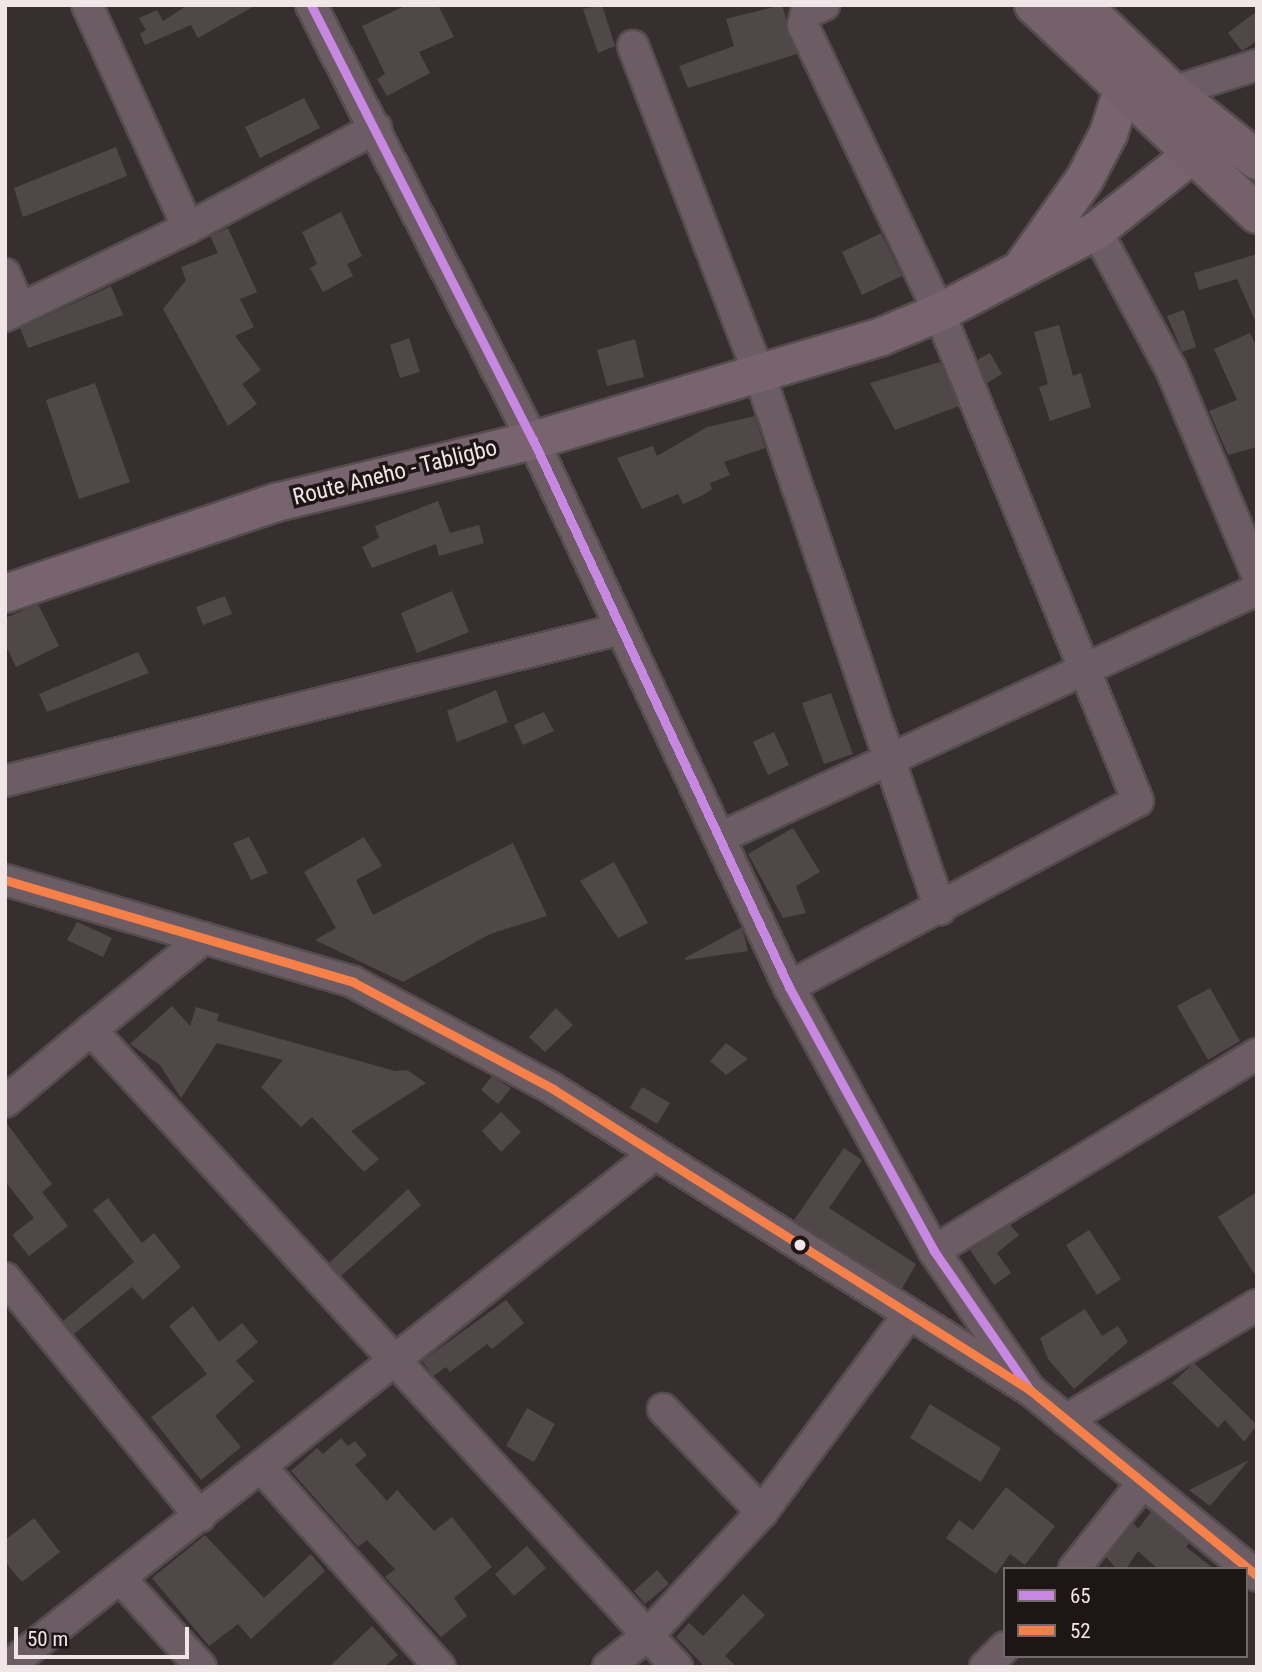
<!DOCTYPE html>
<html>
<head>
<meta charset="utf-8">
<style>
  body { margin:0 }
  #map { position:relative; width:1262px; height:1672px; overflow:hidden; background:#372e2f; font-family:"Roboto Condensed",sans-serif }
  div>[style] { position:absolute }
  .building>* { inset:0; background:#504848 }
  .roads { filter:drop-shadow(2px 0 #544c4d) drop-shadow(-2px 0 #544c4d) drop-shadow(0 2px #544c4d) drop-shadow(0 -2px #544c4d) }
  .minor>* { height:30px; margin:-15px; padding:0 15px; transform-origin:15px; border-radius:15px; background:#6c5d65 }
  .major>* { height:37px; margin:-18.5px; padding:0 18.5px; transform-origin:18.5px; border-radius:18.5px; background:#78646e }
  .highway>* { height:38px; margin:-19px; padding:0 19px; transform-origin:19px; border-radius:19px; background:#74616a }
  .bus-1>* { height:9px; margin:-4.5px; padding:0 4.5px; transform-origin:4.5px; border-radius:4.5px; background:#c787e3 }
  .bus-2>* { height:9px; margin:-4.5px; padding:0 4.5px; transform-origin:4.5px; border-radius:4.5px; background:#f78048 }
  .dots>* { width:19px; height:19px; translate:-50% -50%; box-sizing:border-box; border:4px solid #1d1516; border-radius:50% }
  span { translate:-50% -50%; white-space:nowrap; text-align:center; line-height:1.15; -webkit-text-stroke:7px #1d1516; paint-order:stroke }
  .street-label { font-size:23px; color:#f1e6e7 }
  .frame { position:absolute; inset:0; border:7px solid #f1e6e7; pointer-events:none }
  .legend { position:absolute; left:1003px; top:1567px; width:245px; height:91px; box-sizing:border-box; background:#1d1516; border:2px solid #72696a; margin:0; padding:9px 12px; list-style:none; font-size:21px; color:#f1e6e7 }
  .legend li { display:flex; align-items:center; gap:14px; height:35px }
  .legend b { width:35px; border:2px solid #72696a }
  .scale { position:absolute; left:14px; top:1627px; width:175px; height:32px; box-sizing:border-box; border:4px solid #f1e6e7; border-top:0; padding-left:9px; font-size:21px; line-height:24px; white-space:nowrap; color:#f1e6e7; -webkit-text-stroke:5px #1d1516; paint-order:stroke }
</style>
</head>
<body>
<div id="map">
  <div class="building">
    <div style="clip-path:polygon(188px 5px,256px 5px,198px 38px,191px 25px,145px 45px,140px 34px,146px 30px,139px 18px,157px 10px,163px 21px)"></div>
    <div style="clip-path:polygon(407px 5px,438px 5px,454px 37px,419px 52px,430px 73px,387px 96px,377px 79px,385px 74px,362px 26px)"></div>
    <div style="clip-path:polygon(602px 5px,615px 46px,598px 53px,583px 9px)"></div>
    <div style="clip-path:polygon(782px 5px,797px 54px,688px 88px,679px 66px,734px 46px,726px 19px)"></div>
    <div style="clip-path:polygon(1257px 11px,1257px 41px,1242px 51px,1228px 33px)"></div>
    <div style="clip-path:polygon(304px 98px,320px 128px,260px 158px,245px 127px)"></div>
    <div style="clip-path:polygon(116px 147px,127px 176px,23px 217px,14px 188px)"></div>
    <div style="clip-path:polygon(341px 212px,362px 256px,347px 264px,353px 276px,323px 292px,310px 268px,317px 264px,302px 232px)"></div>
    <div style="clip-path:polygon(228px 228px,257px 292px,240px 299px,254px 327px,235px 336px,261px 370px,242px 384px,257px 404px,228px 426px,163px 309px,186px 280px,181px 267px,218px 253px,210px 236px)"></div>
    <div style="clip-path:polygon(881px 233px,902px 276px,862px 295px,842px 252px)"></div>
    <div style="clip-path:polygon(1257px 254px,1257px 325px,1237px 279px,1199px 290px,1194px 273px)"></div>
    <div style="clip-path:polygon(111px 286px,123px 315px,28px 348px,20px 328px)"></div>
    <div style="clip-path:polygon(1184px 310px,1196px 347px,1182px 352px,1167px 316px)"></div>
    <div style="clip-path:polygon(1059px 325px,1073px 376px,1081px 373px,1091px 407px,1050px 421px,1039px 387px,1048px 384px,1034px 332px)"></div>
    <div style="clip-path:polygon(1250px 333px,1257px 347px,1257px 447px,1228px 455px,1209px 411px,1237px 400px,1214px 349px)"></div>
    <div style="clip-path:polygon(409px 338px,420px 372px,400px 378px,390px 345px)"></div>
    <div style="clip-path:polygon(635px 339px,644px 377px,607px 386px,597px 350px)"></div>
    <div style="clip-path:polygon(990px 353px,1002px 374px,987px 383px,977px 360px)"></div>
    <div style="clip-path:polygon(940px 362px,959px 406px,895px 430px,870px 383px)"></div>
    <div style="clip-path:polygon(95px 383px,130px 482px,79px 499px,46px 400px)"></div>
    <div style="clip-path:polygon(755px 416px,765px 448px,724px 462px,730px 475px,710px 483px,712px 489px,703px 495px,683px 504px,678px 494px,642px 509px,617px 458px,653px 446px,657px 456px,707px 427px)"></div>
    <div style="clip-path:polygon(438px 501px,450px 533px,479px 525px,484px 543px,439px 556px,436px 544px,372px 568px,362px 547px,379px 538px,375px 526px)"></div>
    <div style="clip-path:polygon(452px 591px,469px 632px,417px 653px,401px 613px)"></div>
    <div style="clip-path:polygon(225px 596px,232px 614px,203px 625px,196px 607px)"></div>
    <div style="clip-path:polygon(38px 604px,59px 646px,16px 667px,5px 644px,5px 618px)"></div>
    <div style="clip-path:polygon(138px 652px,149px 673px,47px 712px,39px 694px)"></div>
    <div style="clip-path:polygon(496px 690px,508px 722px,457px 742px,447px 711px)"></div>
    <div style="clip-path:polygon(831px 693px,853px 754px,824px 764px,802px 703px)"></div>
    <div style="clip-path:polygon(544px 712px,554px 731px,523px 745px,514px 725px)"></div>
    <div style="clip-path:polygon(774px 732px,789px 765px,768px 775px,753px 742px)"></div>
    <div style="clip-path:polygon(793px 828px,820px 872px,796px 886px,806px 913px,783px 918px,748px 854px)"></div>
    <div style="clip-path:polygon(249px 837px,268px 873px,251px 880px,233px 843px)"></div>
    <div style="clip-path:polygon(364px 837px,382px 866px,356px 880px,373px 915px,513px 843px,547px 916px,490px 934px,403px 982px,315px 940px,336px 928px,304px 872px)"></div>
    <div style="clip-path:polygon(614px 862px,648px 923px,618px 938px,580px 881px)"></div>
    <div style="clip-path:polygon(77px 922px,112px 938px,103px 957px,67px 940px)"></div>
    <div style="clip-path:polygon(742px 927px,748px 951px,686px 960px,685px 958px)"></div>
    <div style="clip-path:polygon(1210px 988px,1240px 1041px,1208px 1060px,1177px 1006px)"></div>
    <div style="clip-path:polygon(172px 1006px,190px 1026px,196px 1007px,219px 1014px,217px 1021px,395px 1071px,407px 1070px,426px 1083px,351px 1131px,379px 1159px,364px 1172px,312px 1117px,301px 1127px,261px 1087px,283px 1060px,217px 1043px,181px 1098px,160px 1065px,130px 1044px)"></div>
    <div style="clip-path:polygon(556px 1008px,573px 1025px,545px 1052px,529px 1037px)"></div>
    <div style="clip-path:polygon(726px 1043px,748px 1059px,726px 1075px,710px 1061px)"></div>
    <div style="clip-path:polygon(492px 1076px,511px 1088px,498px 1104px,481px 1090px)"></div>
    <div style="clip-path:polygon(642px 1087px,670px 1103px,657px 1124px,630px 1108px)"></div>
    <div style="clip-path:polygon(501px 1112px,521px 1132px,501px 1152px,482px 1131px)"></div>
    <div style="clip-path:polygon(5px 1121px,52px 1184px,42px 1192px,68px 1226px,29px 1256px,12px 1235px,34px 1218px,5px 1181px)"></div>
    <div style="clip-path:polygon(844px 1148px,862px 1160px,829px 1208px,916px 1264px,902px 1289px,794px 1220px)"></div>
    <div style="clip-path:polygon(408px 1189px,421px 1205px,341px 1276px,329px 1263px)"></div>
    <div style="clip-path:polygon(1257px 1192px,1257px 1278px,1218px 1217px)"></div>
    <div style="clip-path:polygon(108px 1198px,142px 1243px,154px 1233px,181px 1267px,143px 1300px,132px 1287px,74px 1334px,63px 1321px,134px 1262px,93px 1210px)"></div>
    <div style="clip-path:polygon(1010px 1225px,1019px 1235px,997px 1253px,1011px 1273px,994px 1285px,970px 1250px)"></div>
    <div style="clip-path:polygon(1089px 1230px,1121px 1279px,1097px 1295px,1066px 1245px)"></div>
    <div style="clip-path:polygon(506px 1300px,524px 1323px,492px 1349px,487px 1344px,450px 1372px,446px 1367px,433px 1376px,422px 1361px)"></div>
    <div style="clip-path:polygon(193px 1306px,219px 1342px,242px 1323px,258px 1342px,236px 1361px,254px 1381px,215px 1416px,241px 1447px,201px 1480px,151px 1417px,207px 1374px,169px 1326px)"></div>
    <div style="clip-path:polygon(1085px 1309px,1102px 1336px,1118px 1326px,1128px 1342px,1074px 1389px,1048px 1359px,1040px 1338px)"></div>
    <div style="clip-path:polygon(1194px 1363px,1257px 1425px,1244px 1442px,1225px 1420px,1218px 1428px,1172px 1383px)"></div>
    <div style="clip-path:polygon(930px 1404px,1001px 1448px,981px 1482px,910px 1438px)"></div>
    <div style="clip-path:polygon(527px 1408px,555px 1424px,534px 1462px,506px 1446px)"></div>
    <div style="clip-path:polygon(341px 1438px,348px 1446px,355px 1441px,367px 1455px,355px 1465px,387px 1501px,397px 1490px,434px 1531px,452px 1517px,492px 1567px,454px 1598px,467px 1616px,441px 1637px,385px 1577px,395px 1569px,367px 1540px,358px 1547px,291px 1471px,317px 1448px,323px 1454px)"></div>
    <div style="clip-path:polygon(1249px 1460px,1210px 1506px,1189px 1490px)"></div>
    <div style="clip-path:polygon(1006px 1487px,1055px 1526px,1025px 1565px,1010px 1554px,996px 1574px,946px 1538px,959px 1520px,973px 1530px)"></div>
    <div style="clip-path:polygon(1151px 1512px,1189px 1543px,1186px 1547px,1214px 1569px,1158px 1569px,1138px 1551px,1126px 1569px,1117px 1569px,1106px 1557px,1134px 1523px,1138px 1529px)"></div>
    <div style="clip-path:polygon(34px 1518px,60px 1552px,22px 1582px,5px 1562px,5px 1540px)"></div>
    <div style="clip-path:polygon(205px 1535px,264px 1598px,311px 1554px,325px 1571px,251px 1639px,238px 1624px,209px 1646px,152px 1578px)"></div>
    <div style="clip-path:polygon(527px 1546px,546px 1568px,514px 1596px,495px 1574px)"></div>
    <div style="clip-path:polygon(657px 1570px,669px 1584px,645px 1604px,634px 1591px)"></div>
    <div style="clip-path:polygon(743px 1594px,765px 1615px,725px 1656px,737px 1667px,705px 1667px,676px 1637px,689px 1623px,703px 1636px)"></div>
    <div style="clip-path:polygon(372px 1626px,398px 1655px,384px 1667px,329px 1667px)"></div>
  </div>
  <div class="roads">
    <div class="minor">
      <div style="left:87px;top:5px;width:245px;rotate:65.6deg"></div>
      <div style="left:311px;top:5px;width:488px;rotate:63deg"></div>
      <div style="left:533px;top:440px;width:604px;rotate:64.92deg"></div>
      <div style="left:789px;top:987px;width:301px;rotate:61.2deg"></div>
      <div style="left:934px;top:1251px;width:169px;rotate:55.4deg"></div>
      <div style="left:633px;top:46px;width:354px;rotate:69deg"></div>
      <div style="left:760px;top:376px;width:563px;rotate:71.34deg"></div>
      <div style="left:1172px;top:92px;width:89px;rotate:-17.6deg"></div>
      <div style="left:1096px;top:230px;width:158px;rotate:61.7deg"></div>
      <div style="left:1171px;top:369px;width:223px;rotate:67.3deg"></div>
      <div style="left:5px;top:274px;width:38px;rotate:67deg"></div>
      <div style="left:5px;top:316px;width:203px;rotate:-25.7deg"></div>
      <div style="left:188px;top:228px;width:213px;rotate:-28deg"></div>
      <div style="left:5px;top:781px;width:634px;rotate:-13.86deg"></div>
      <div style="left:719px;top:838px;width:592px;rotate:-24.75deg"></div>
      <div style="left:5px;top:880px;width:363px;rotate:16.3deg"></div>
      <div style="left:353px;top:982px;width:227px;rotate:28.1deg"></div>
      <div style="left:553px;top:1089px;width:564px;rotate:32.25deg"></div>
      <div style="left:1030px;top:1390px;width:293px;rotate:39.3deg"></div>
      <div style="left:204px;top:938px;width:146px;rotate:140.8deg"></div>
      <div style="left:91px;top:1030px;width:866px;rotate:47.39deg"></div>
      <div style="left:789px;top:987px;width:395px;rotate:-28.1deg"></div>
      <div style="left:1138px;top:801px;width:528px;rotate:-112.14deg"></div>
      <div style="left:939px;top:312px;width:317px;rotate:-115.4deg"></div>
      <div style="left:803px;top:26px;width:13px;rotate:-77deg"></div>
      <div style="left:806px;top:13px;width:20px;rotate:-24deg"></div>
      <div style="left:5px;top:1102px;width:112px;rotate:-39.9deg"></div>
      <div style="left:934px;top:1251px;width:378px;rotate:-31.4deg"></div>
      <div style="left:5px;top:1278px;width:308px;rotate:50.7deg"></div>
      <div style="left:663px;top:1409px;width:143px;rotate:46.1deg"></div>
      <div style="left:1066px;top:1420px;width:223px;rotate:-31.1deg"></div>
      <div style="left:261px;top:1467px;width:268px;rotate:48.2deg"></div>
      <div style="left:1074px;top:1569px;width:110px;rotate:-51.3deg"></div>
      <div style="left:120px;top:1578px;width:120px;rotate:47.7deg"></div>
      <div style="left:7px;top:1667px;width:826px;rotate:-38.37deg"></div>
      <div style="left:608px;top:1667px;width:51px;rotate:-38.7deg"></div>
      <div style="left:648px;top:1635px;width:168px;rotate:-47.2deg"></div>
      <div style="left:762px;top:1512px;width:247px;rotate:-53.4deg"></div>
      <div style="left:985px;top:1667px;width:28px;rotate:-45deg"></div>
    </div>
    <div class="major">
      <div style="left:1023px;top:265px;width:105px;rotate:-54.7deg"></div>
      <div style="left:1084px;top:179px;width:52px;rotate:-62.4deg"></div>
      <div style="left:1108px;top:133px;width:75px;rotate:-72.1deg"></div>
      <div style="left:5px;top:593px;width:286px;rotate:-18.6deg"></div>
      <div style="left:276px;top:502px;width:264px;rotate:-13.6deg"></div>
      <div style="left:533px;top:440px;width:363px;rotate:-16.6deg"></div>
      <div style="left:881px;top:336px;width:63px;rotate:-22.5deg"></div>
      <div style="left:939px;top:312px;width:177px;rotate:-27.6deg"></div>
      <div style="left:1096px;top:230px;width:154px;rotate:-38.4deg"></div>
    </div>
    <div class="highway">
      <div style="left:1034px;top:5px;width:306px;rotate:43.1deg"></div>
      <div style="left:1081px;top:5px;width:126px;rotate:43.7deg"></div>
      <div style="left:1172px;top:92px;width:109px;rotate:38.7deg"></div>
    </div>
  </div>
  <div class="bus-1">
    <div style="left:311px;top:5px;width:488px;rotate:63deg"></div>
    <div style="left:533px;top:440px;width:604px;rotate:64.92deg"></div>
    <div style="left:789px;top:987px;width:301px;rotate:61.2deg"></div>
    <div style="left:934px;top:1251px;width:169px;rotate:55.4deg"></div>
  </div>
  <div class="bus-2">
    <div style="left:5px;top:880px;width:363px;rotate:16.3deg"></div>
    <div style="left:353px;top:982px;width:227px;rotate:28.1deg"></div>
    <div style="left:553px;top:1089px;width:564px;rotate:32.25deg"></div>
    <div style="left:1030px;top:1390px;width:293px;rotate:39.3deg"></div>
  </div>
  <div class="dots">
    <div style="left:800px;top:1245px;background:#f1e6e7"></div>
  </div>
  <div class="street-label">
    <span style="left:395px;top:473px;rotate:-14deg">Route Aneho - Tabligbo</span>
  </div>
  <div class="frame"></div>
  <ul class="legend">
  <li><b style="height:9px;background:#c787e3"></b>65</li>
  <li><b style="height:9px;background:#f78048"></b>52</li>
  </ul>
  <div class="scale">50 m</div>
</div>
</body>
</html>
